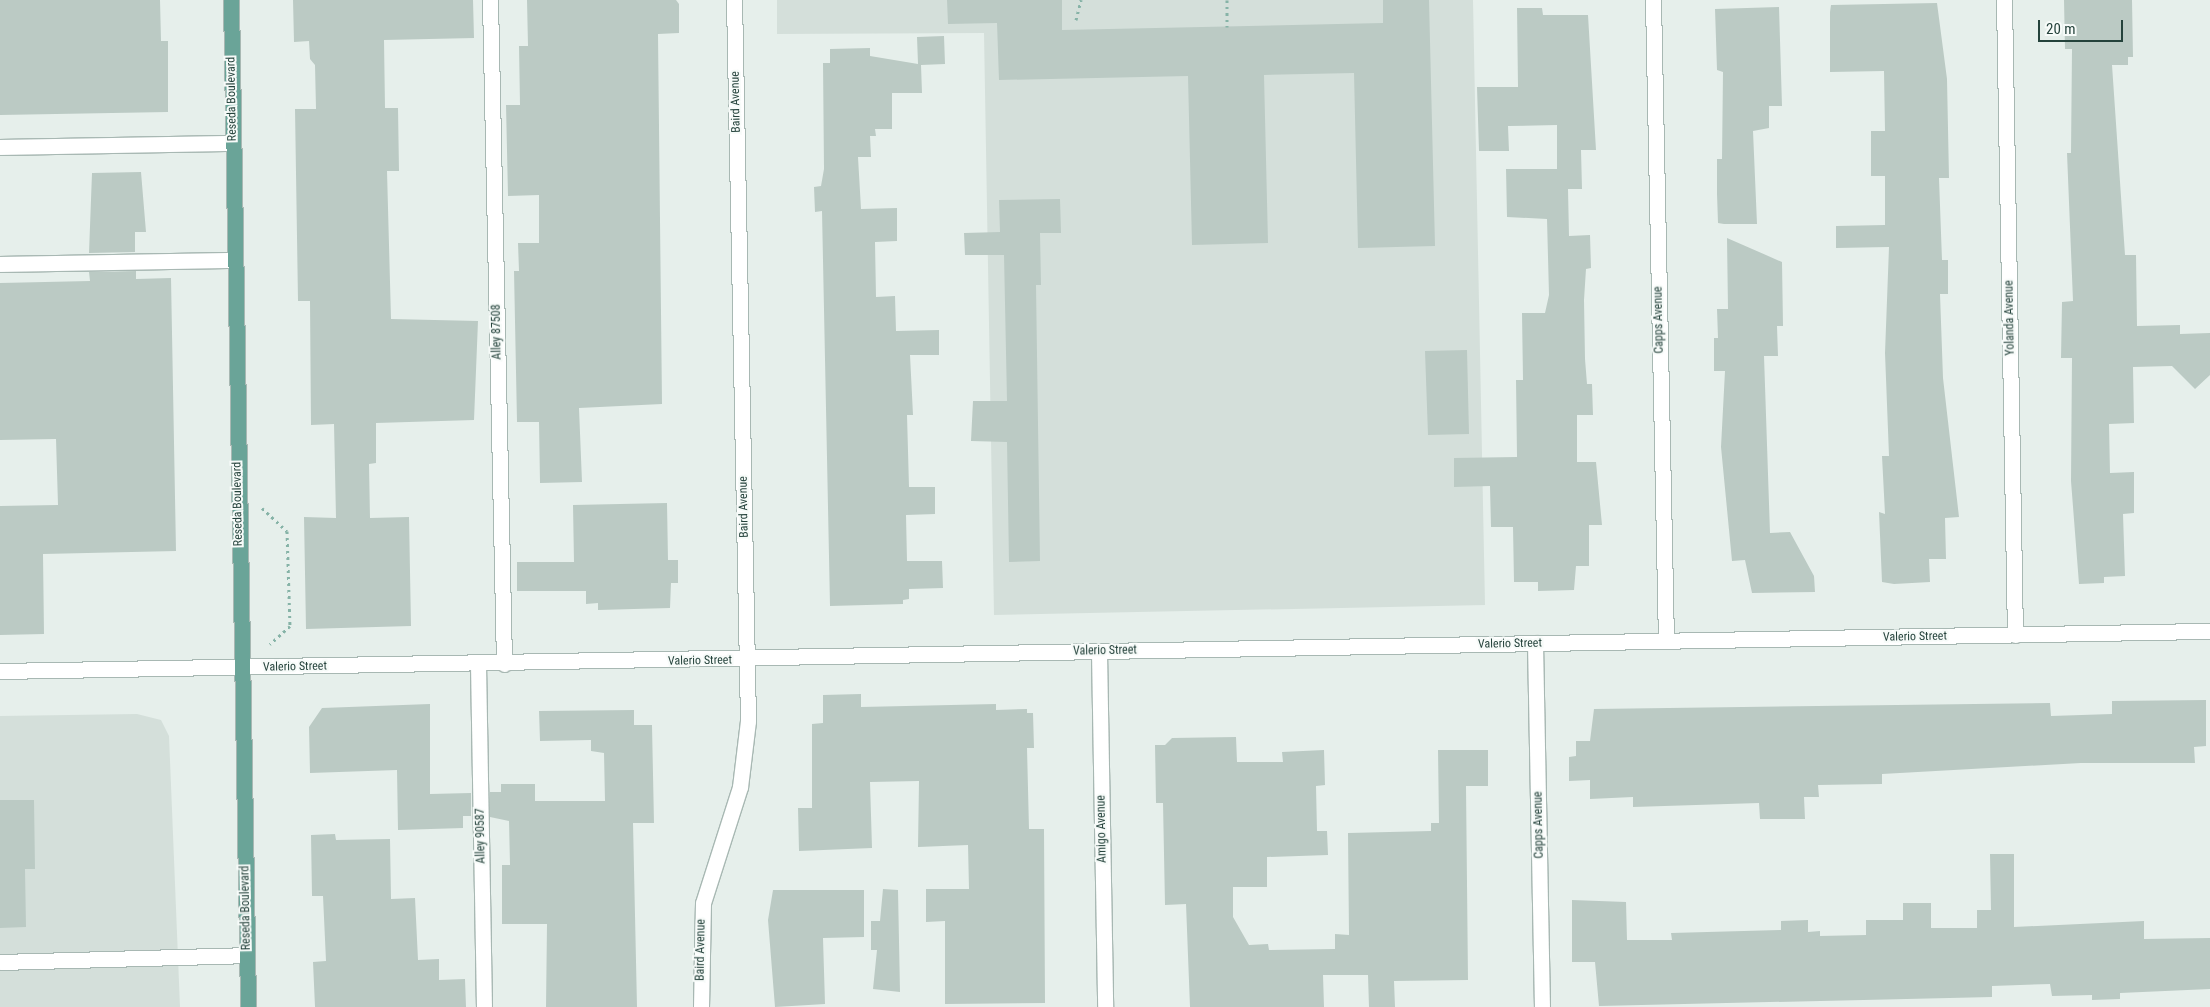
<!DOCTYPE html>
<html>
<head>
<meta charset="utf-8">
<style>
  body { margin:0 }
  #map { position:relative; width:2210px; height:1007px; overflow:hidden; background:#e6efeb; font-family:"Roboto Condensed",sans-serif }
  div>[style] { position:absolute }
  .built>* { inset:0; background:#d4dfda }
  .building>* { inset:0; background:#bbcac4 }
  .path>* { height:3px; margin-top:-1.5px; transform-origin:0; background:repeating-linear-gradient(90deg,#86b3a7 0 2.5px,transparent 0 6.5px) }
  .roads { filter:drop-shadow(1px 0 #a8b8b3) drop-shadow(-1px 0 #a8b8b3) drop-shadow(0 1px #a8b8b3) drop-shadow(0 -1px #a8b8b3) }
  .minor>* { height:15px; margin:-7.5px; padding:0 7.5px; transform-origin:7.5px; border-radius:7.5px; background:#fff }
  .major>* { height:15px; margin:-7.5px; padding:0 7.5px; transform-origin:7.5px; border-radius:7.5px; background:#6aa498 }
  span { translate:-50% -50%; white-space:nowrap; text-align:center; line-height:1.15; -webkit-text-stroke:4px #f7fbf9; paint-order:stroke }
  .street-label { font-size:12px; color:#24423b }
  .scale { position:absolute; left:2038px; top:20px; width:85px; height:22px; box-sizing:border-box; border:2px solid #24423b; border-top:0; padding-left:6px; font-size:15px; line-height:18px; white-space:nowrap; color:#24423b; -webkit-text-stroke:4px #f7fbf9; paint-order:stroke }
</style>
</head>
<body>
<div id="map">
  <div class="built">
    <div style="clip-path:polygon(777px 0,1473px 0,1485px 605px,994px 615px,984px 33px,777px 34px)"></div>
    <div style="clip-path:polygon(137px 714px,161px 720px,169px 736px,180px 1007px,0 1007px,0 716px)"></div>
  </div>
  <div class="building">
    <div style="clip-path:polygon(0 0,160px 0,161px 41px,168px 41px,168px 112px,0 115px)"></div>
    <div style="clip-path:polygon(293px 0,473px 0,474px 38px,384px 40px,385px 108px,398px 108px,399px 171px,387px 171px,391px 319px,478px 321px,474px 420px,376px 423px,376px 463px,369px 464px,370px 518px,409px 517px,411px 626px,306px 629px,304px 517px,336px 518px,334px 424px,311px 425px,310px 301px,298px 301px,295px 109px,316px 109px,315px 65px,310px 59px,309px 41px,294px 42px)"></div>
    <div style="clip-path:polygon(527px 0,676px 0,679px 4px,679px 33px,658px 34px,662px 404px,579px 408px,582px 482px,540px 483px,539px 422px,517px 422px,514px 271px,519px 271px,518px 243px,539px 243px,539px 195px,508px 196px,506px 105px,520px 105px,519px 46px,528px 46px)"></div>
    <div style="clip-path:polygon(947px 0,1062px 0,1062px 30px,1383px 23px,1383px 0,1429px 0,1435px 246px,1358px 248px,1354px 73px,1264px 75px,1268px 243px,1192px 245px,1188px 76px,999px 80px,997px 23px,948px 24px)"></div>
    <div style="clip-path:polygon(2064px 0,2132px 0,2133px 57px,2128px 57px,2128px 65px,2112px 65px,2125px 255px,2136px 255px,2137px 326px,2180px 325px,2180px 334px,2210px 333px,2210px 375px,2195px 389px,2172px 366px,2133px 367px,2134px 423px,2109px 424px,2110px 473px,2134px 472px,2134px 513px,2123px 514px,2125px 576px,2104px 577px,2104px 583px,2079px 584px,2071px 481px,2072px 358px,2061px 358px,2062px 302px,2073px 301px,2067px 153px,2071px 153px,2072px 49px,2065px 49px)"></div>
    <div style="clip-path:polygon(1937px 3px,1947px 79px,1949px 178px,1939px 178px,1942px 260px,1948px 260px,1948px 294px,1940px 294px,1943px 378px,1959px 517px,1945px 518px,1946px 559px,1929px 559px,1930px 582px,1894px 584px,1882px 582px,1879px 512px,1885px 514px,1882px 456px,1889px 456px,1885px 353px,1889px 247px,1836px 248px,1836px 226px,1885px 225px,1885px 176px,1871px 176px,1871px 131px,1885px 131px,1884px 71px,1830px 72px,1830px 12px,1831px 5px)"></div>
    <div style="clip-path:polygon(1779px 7px,1782px 106px,1769px 106px,1769px 128px,1753px 131px,1757px 224px,1724px 224px,1718px 223px,1717px 194px,1717px 159px,1722px 159px,1723px 72px,1717px 70px,1715px 9px)"></div>
    <div style="clip-path:polygon(1517px 8px,1542px 8px,1543px 15px,1588px 15px,1596px 150px,1581px 150px,1582px 189px,1568px 189px,1569px 236px,1590px 235px,1591px 268px,1586px 269px,1584px 300px,1585px 359px,1587px 384px,1592px 384px,1593px 415px,1577px 415px,1577px 462px,1596px 462px,1602px 525px,1589px 525px,1589px 566px,1576px 566px,1574px 590px,1538px 591px,1538px 582px,1514px 582px,1513px 527px,1491px 527px,1490px 486px,1454px 487px,1454px 458px,1517px 457px,1516px 380px,1523px 380px,1522px 313px,1545px 313px,1549px 295px,1547px 219px,1507px 217px,1506px 169px,1557px 169px,1557px 125px,1508px 126px,1509px 151px,1479px 151px,1477px 87px,1518px 87px)"></div>
    <div style="clip-path:polygon(944px 36px,945px 64px,921px 65px,922px 93px,892px 93px,892px 129px,875px 129px,876px 136px,870px 136px,871px 157px,858px 157px,861px 209px,897px 208px,897px 241px,875px 242px,876px 297px,895px 296px,896px 331px,939px 330px,939px 355px,910px 355px,913px 415px,907px 415px,909px 487px,935px 487px,935px 514px,906px 515px,907px 561px,942px 561px,943px 588px,909px 589px,909px 599px,903px 600px,903px 604px,830px 606px,822px 211px,815px 212px,814px 187px,821px 186px,824px 169px,823px 63px,830px 63px,830px 49px,870px 48px,870px 56px,918px 64px,917px 37px)"></div>
    <div style="clip-path:polygon(141px 172px,146px 232px,135px 232px,135px 252px,89px 253px,92px 173px)"></div>
    <div style="clip-path:polygon(1060px 199px,1061px 233px,1040px 233px,1041px 285px,1036px 285px,1040px 561px,1009px 562px,1007px 442px,971px 441px,973px 401px,1007px 401px,1004px 255px,965px 255px,964px 233px,1000px 232px,999px 200px)"></div>
    <div style="clip-path:polygon(1727px 238px,1782px 262px,1783px 326px,1777px 326px,1778px 356px,1764px 356px,1770px 533px,1790px 532px,1814px 576px,1815px 592px,1752px 593px,1745px 560px,1732px 561px,1721px 447px,1725px 371px,1714px 371px,1714px 338px,1718px 338px,1717px 309px,1728px 309px)"></div>
    <div style="clip-path:polygon(136px 271px,136px 279px,171px 278px,176px 551px,43px 554px,44px 634px,0 635px,0 506px,58px 505px,56px 439px,0 440px,0 283px,90px 281px,89px 272px)"></div>
    <div style="clip-path:polygon(1467px 350px,1469px 434px,1428px 435px,1425px 351px)"></div>
    <div style="clip-path:polygon(667px 503px,668px 560px,678px 560px,678px 583px,671px 583px,670px 608px,598px 610px,598px 603px,586px 604px,586px 591px,517px 591px,517px 562px,574px 562px,573px 505px)"></div>
    <div style="clip-path:polygon(861px 694px,861px 707px,996px 704px,996px 710px,1027px 709px,1027px 713px,1033px 713px,1034px 748px,1027px 748px,1029px 829px,1044px 829px,1045px 1003px,945px 1004px,945px 921px,926px 922px,926px 889px,969px 889px,968px 845px,918px 847px,919px 781px,870px 782px,872px 848px,799px 851px,798px 808px,812px 808px,812px 724px,823px 723px,823px 695px)"></div>
    <div style="clip-path:polygon(2206px 700px,2206px 746px,2194px 747px,2195px 763px,2081px 763px,1882px 774px,1882px 784px,1818px 785px,1819px 797px,1804px 797px,1805px 819px,1760px 819px,1759px 803px,1633px 807px,1633px 797px,1590px 799px,1590px 780px,1569px 781px,1569px 757px,1576px 756px,1576px 741px,1590px 741px,1594px 709px,2050px 703px,2051px 716px,2112px 714px,2112px 701px)"></div>
    <div style="clip-path:polygon(430px 704px,430px 794px,471px 793px,471px 816px,463px 816px,463px 828px,398px 830px,397px 770px,310px 773px,309px 727px,322px 708px)"></div>
    <div style="clip-path:polygon(634px 710px,634px 725px,652px 725px,654px 823px,633px 823px,637px 1007px,546px 1007px,547px 924px,502px 924px,502px 865px,510px 865px,509px 821px,490px 817px,490px 792px,501px 792px,501px 784px,535px 784px,535px 801px,605px 801px,604px 753px,591px 751px,591px 740px,540px 741px,539px 711px)"></div>
    <div style="clip-path:polygon(1236px 737px,1237px 762px,1283px 762px,1282px 752px,1324px 750px,1325px 785px,1316px 786px,1317px 831px,1327px 831px,1328px 855px,1267px 857px,1267px 887px,1233px 887px,1233px 917px,1249px 945px,1268px 944px,1269px 950px,1335px 949px,1335px 934px,1349px 935px,1348px 833px,1431px 831px,1431px 823px,1439px 823px,1438px 750px,1488px 750px,1488px 786px,1466px 786px,1468px 980px,1394px 981px,1395px 1007px,1369px 1007px,1368px 975px,1323px 975px,1324px 1007px,1190px 1007px,1186px 904px,1165px 905px,1163px 803px,1156px 803px,1155px 745px,1165px 745px,1172px 738px)"></div>
    <div style="clip-path:polygon(0 800px,34px 800px,35px 869px,25px 869px,26px 927px,0 928px)"></div>
    <div style="clip-path:polygon(335px 834px,336px 840px,390px 839px,391px 899px,415px 898px,418px 960px,439px 959px,439px 980px,465px 979px,466px 1007px,315px 1007px,313px 962px,326px 961px,323px 896px,312px 896px,311px 835px)"></div>
    <div style="clip-path:polygon(1990px 854px,2014px 854px,2014px 927px,2144px 921px,2144px 939px,2210px 938px,2210px 989px,2120px 993px,2120px 999px,2092px 1000px,2092px 995px,2052px 996px,2050px 984px,1992px 986px,1992px 997px,1599px 1006px,1595px 962px,1572px 962px,1572px 900px,1626px 902px,1627px 940px,1672px 940px,1671px 933px,1781px 930px,1781px 921px,1808px 920px,1808px 932px,1820px 931px,1820px 936px,1866px 935px,1866px 920px,1903px 920px,1903px 903px,1931px 903px,1931px 928px,1977px 928px,1977px 910px,1991px 910px)"></div>
    <div style="clip-path:polygon(883px 889px,898px 890px,900px 992px,873px 989px,877px 950px,871px 950px,871px 921px,880px 921px)"></div>
    <div style="clip-path:polygon(773px 890px,864px 890px,864px 937px,823px 938px,825px 1004px,775px 1007px,768px 920px)"></div>
  </div>
  <div class="path">
    <div style="left:1227px;top:0;width:27px;rotate:90deg"></div>
    <div style="left:1076px;top:20px;width:21px;rotate:-76deg"></div>
    <div style="left:262px;top:508px;width:34px;rotate:43deg"></div>
    <div style="left:287px;top:531px;width:95px;rotate:88.2deg"></div>
    <div style="left:290px;top:626px;width:27px;rotate:138deg"></div>
  </div>
  <div class="roads">
    <div class="minor">
      <div style="left:490px;top:0;width:664px;rotate:88.79deg"></div>
      <div style="left:1653px;top:0;width:641px;rotate:88.84deg"></div>
      <div style="left:2004px;top:0;width:635px;rotate:89.01deg"></div>
      <div style="left:0;top:147px;width:232px;rotate:-1deg"></div>
      <div style="left:0;top:264px;width:234px;rotate:-1deg"></div>
      <div style="left:1535px;top:643px;width:364px;rotate:88.9deg"></div>
      <div style="left:1099px;top:652px;width:355px;rotate:89deg"></div>
      <div style="left:478px;top:664px;width:343px;rotate:89deg"></div>
      <div style="left:0;top:671px;width:2210px;rotate:-1.04deg"></div>
      <div style="left:0;top:962px;width:247px;rotate:-1.6deg"></div>
      <div style="left:701px;top:1007px;width:104px;rotate:-88.9deg"></div>
      <div style="left:703px;top:903px;width:122px;rotate:-72.3deg"></div>
      <div style="left:740px;top:787px;width:66px;rotate:-83.1deg"></div>
      <div style="left:748px;top:721px;width:721px;rotate:-91.11deg"></div>
    </div>
    <div class="major">
      <div style="left:231px;top:0;width:1007px;rotate:89.03deg"></div>
    </div>
  </div>
  <div class="street-label">
    <span style="left:232px;top:99px;rotate:-91deg">Reseda Boulevard</span>
    <span style="left:736px;top:102px;rotate:-91deg">Baird Avenue</span>
    <span style="left:2010px;top:318px;rotate:-91deg">Yolanda Avenue</span>
    <span style="left:1659px;top:320px;rotate:-91deg">Capps Avenue</span>
    <span style="left:497px;top:332px;rotate:-91deg">Alley 87508</span>
    <span style="left:238px;top:504px;rotate:-91deg">Reseda Boulevard</span>
    <span style="left:744px;top:507px;rotate:-91deg">Baird Avenue</span>
    <span style="left:1915px;top:637px;rotate:-1deg">Valerio Street</span>
    <span style="left:1510px;top:644px;rotate:-1deg">Valerio Street</span>
    <span style="left:1105px;top:651px;rotate:-1deg">Valerio Street</span>
    <span style="left:700px;top:661px;rotate:-1deg">Valerio Street</span>
    <span style="left:295px;top:667px;rotate:-1deg">Valerio Street</span>
    <span style="left:1539px;top:825px;rotate:-91deg">Capps Avenue</span>
    <span style="left:1102px;top:829px;rotate:-91deg">Amigo Avenue</span>
    <span style="left:481px;top:836px;rotate:-91deg">Alley 90587</span>
    <span style="left:246px;top:908px;rotate:-91deg">Reseda Boulevard</span>
    <span style="left:701px;top:950px;rotate:-89deg">Baird Avenue</span>
  </div>
  <div class="scale">20 m</div>
</div>
</body>
</html>
